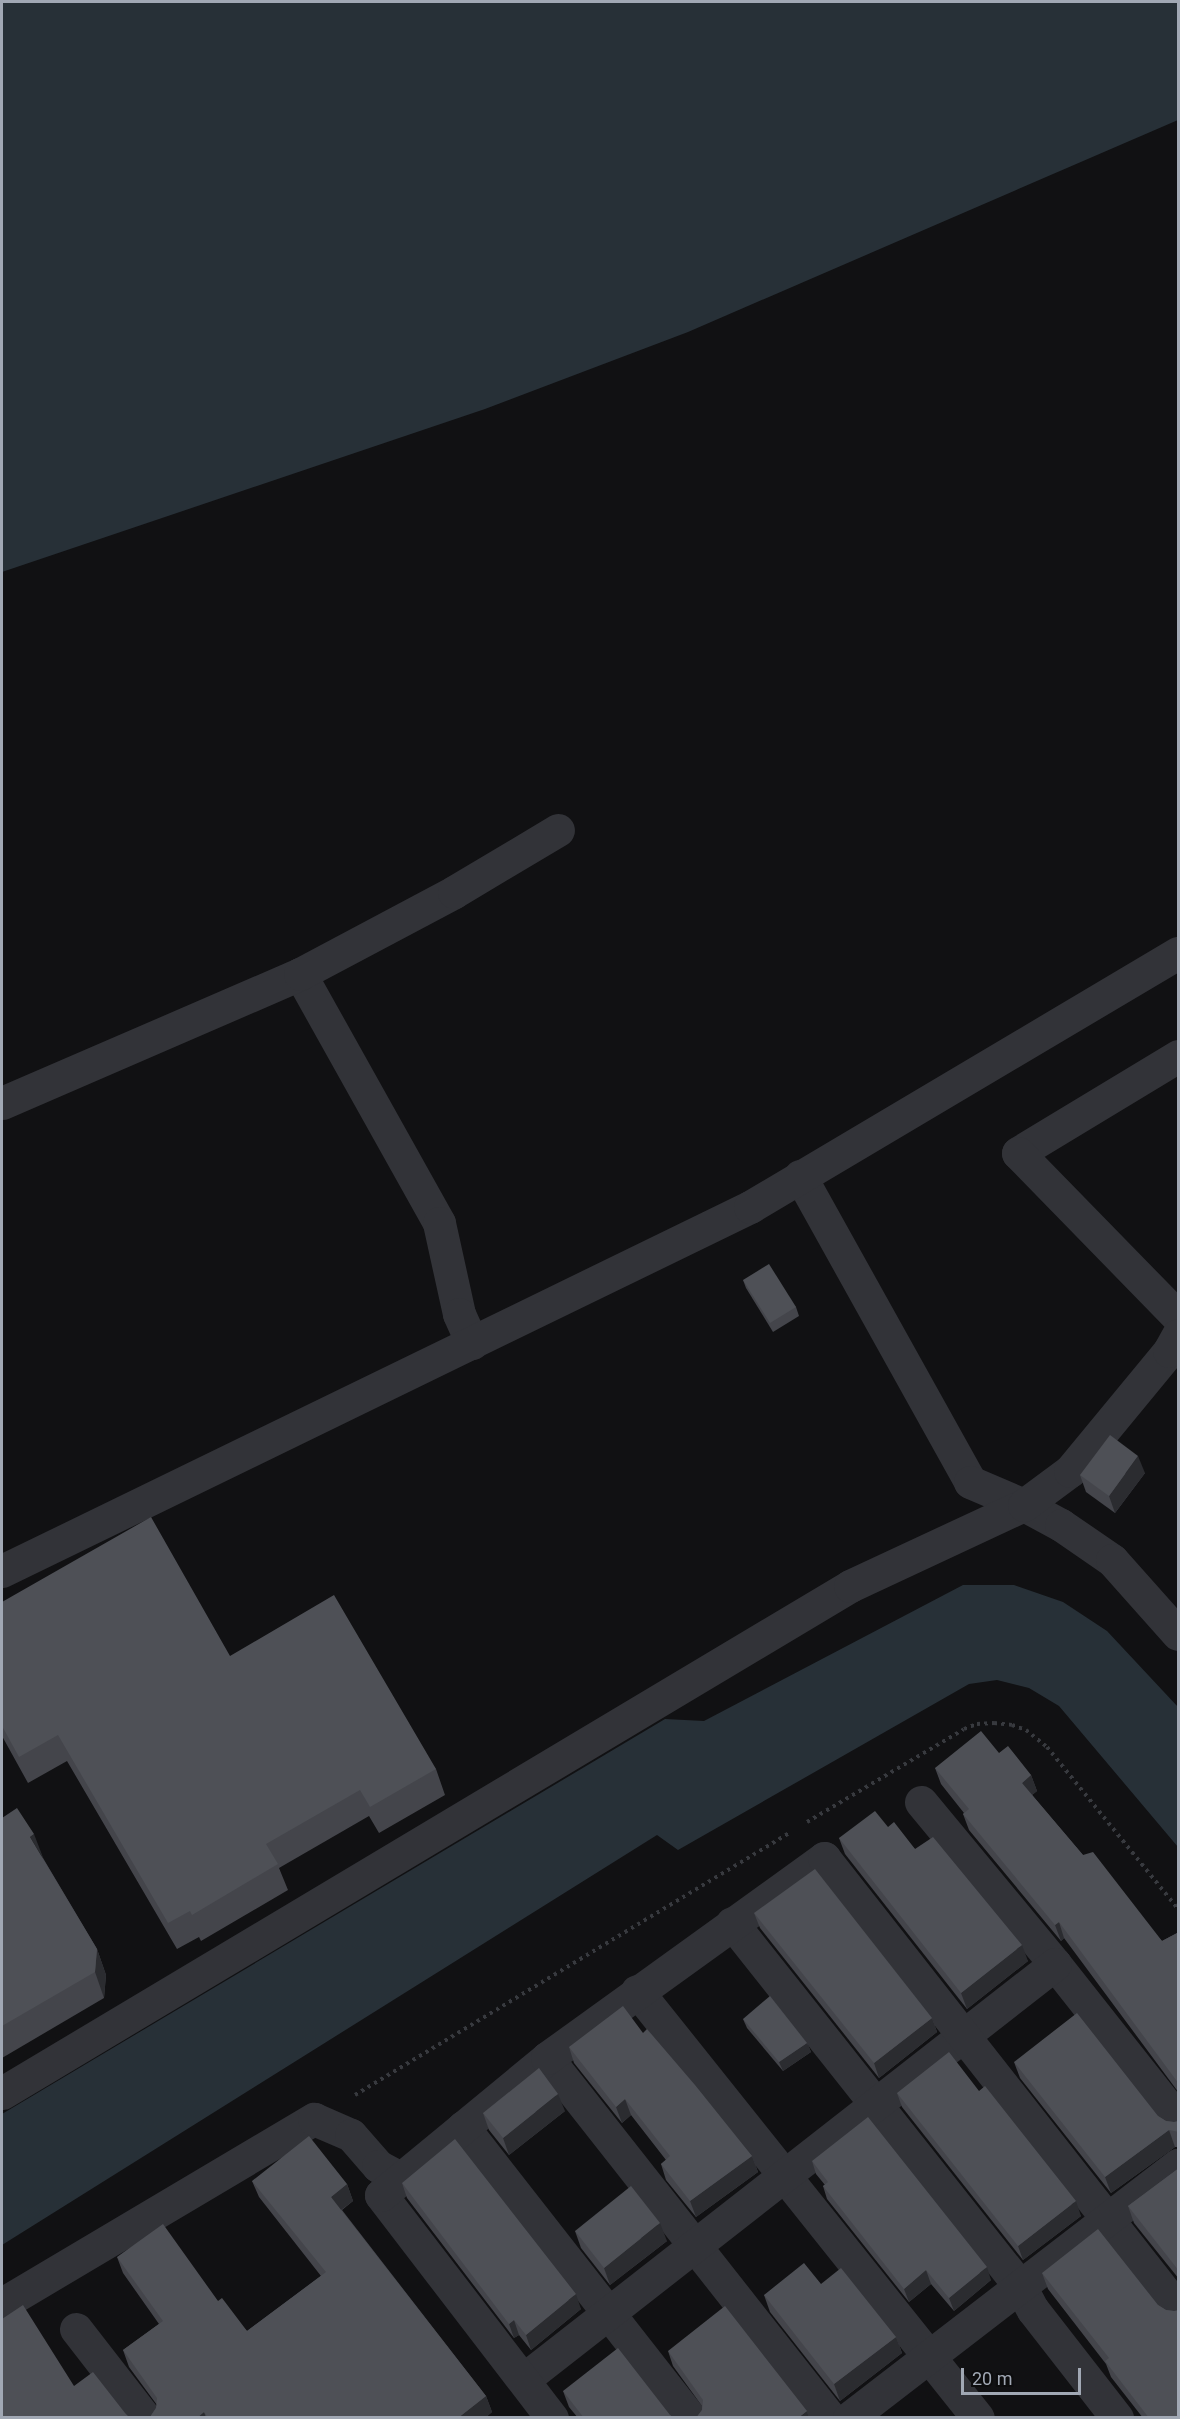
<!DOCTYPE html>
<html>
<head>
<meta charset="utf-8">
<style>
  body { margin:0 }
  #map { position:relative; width:1180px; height:2419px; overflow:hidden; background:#111113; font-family:Roboto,sans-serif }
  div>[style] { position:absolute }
  .water>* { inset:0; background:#273037 }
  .path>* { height:4px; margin-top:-2px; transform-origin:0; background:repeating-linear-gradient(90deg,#383a3f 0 3px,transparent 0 7.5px) }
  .minor>* { height:33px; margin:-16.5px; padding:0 16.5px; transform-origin:16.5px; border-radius:16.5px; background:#323338 }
  .wall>* { inset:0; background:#44454b }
  .shaded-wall>* { inset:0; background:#2b2c30 }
  .building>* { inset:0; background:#4e5056 }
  span { translate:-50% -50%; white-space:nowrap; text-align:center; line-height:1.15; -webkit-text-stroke:6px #0c0c0d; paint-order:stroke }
  .frame { position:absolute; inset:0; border:3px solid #a1a8b4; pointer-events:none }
  .scale { position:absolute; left:961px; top:2368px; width:120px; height:27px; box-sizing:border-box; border:3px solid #a1a8b4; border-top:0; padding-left:8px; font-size:18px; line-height:21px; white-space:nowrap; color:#a1a8b4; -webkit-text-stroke:4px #0c0c0d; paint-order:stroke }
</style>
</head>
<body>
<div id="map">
  <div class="water">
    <div style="clip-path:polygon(2px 2px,1178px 2px,1178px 120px,688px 332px,485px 409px,2px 572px)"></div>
    <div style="clip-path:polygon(963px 1585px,1014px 1585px,1063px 1602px,1107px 1631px,1178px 1707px,1178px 1847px,1059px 1706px,1029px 1688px,997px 1680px,969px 1684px,678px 1850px,657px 1835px,2px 2245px,2px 2114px,665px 1719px,704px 1721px)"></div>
  </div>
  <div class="path">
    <div style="left:807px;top:1822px;width:182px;rotate:-30.6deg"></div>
    <div style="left:964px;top:1729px;width:14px;rotate:-21deg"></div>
    <div style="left:977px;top:1724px;width:17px;rotate:-3deg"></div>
    <div style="left:994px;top:1723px;width:18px;rotate:6deg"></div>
    <div style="left:1012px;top:1725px;width:15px;rotate:20deg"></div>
    <div style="left:1026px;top:1730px;width:27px;rotate:39deg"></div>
    <div style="left:1047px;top:1747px;width:208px;rotate:51deg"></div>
    <div style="left:355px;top:2095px;width:509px;rotate:-31.1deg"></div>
  </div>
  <div class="minor">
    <div style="left:300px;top:974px;width:285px;rotate:60.8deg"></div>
    <div style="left:439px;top:1223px;width:93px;rotate:77.6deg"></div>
    <div style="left:459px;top:1314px;width:32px;rotate:66deg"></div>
    <div style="left:1178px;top:1056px;width:187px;rotate:148.8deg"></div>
    <div style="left:1018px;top:1153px;width:229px;rotate:45.7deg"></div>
    <div style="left:2px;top:1103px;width:325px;rotate:-23.4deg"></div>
    <div style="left:300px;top:974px;width:174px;rotate:-28deg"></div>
    <div style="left:454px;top:892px;width:121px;rotate:-30.8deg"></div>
    <div style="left:800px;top:1176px;width:350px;rotate:60.9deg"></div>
    <div style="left:970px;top:1482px;width:59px;rotate:23.1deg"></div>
    <div style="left:1024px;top:1505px;width:42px;rotate:28.4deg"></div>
    <div style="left:1061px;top:1525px;width:62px;rotate:34.5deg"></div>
    <div style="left:1112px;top:1560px;width:99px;rotate:48.3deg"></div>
    <div style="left:2px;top:1571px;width:832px;rotate:-25.95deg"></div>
    <div style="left:750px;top:1207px;width:498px;rotate:-30.7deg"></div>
    <div style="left:921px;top:1802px;width:210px;rotate:50.4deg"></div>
    <div style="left:1055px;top:1964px;width:199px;rotate:51.7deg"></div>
    <div style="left:732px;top:1923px;width:463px;rotate:51.6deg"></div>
    <div style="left:1020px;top:2286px;width:27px;rotate:62deg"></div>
    <div style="left:1033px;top:2310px;width:137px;rotate:52.1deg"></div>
    <div style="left:637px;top:1991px;width:546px;rotate:51.39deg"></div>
    <div style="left:547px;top:2058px;width:458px;rotate:51.8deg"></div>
    <div style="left:2px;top:2093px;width:988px;rotate:-30.87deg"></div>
    <div style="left:850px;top:1586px;width:192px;rotate:-25deg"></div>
    <div style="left:1024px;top:1505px;width:57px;rotate:-36.5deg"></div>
    <div style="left:1070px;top:1471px;width:156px;rotate:-50.5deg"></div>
    <div style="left:1169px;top:1351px;width:18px;rotate:-61deg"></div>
    <div style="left:463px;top:2127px;width:369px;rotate:52deg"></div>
    <div style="left:2px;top:2304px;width:363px;rotate:-30.7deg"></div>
    <div style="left:314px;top:2119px;width:40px;rotate:23.4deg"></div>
    <div style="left:351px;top:2135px;width:41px;rotate:48.9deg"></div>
    <div style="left:378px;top:2166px;width:26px;rotate:28deg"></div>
    <div style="left:76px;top:2329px;width:113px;rotate:52.2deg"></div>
    <div style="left:524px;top:2379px;width:674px;rotate:-38.01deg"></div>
    <div style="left:552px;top:2418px;width:281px;rotate:-127.5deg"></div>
    <div style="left:381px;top:2195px;width:215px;rotate:-39.5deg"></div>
    <div style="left:547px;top:2058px;width:342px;rotate:-35.8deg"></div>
    <div style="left:824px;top:1858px;width:573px;rotate:51.87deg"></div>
    <div style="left:849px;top:2418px;width:415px;rotate:-37.6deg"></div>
  </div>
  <div class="wall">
    <div style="clip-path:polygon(743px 1280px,796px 1307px,799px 1316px,773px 1332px,746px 1288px)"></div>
    <div style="clip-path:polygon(1145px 1473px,1115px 1513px,1086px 1492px,1080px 1475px)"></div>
    <div style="clip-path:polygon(2px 1602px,230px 1656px,436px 1769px,445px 1795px,379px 1833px,369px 1816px,279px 1868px,288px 1890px,201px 1941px,199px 1937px,177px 1949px,67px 1761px,28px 1783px,2px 1736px)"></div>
    <div style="clip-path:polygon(999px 1753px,1031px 1775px,1037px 1791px,1032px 1795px,1083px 1855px,1162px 1941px,1179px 1932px,1179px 2093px,1064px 1938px,1061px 1941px,969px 1830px,963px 1814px,964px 1813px,941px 1784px,935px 1768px)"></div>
    <div style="clip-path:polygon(2px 1818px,43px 1858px,97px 1949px,106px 1975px,104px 1998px,2px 2058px)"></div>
    <div style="clip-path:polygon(888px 1827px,915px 1849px,1028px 1961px,967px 2009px,845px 1854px,839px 1838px)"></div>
    <div style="clip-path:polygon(754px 1913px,932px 2018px,937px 2032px,879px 2078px,760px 1928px)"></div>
    <div style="clip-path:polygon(743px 2019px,807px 2043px,811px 2052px,783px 2071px,747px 2028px)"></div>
    <div style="clip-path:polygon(643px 2033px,752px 2156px,758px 2172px,696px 2217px,666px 2180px,661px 2164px,666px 2160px,631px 2115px,622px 2123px,574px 2063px,569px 2047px)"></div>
    <div style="clip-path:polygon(1014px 2062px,1158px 2116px,1166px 2121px,1174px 2122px,1179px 2121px,1179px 2147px,1175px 2147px,1111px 2193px,1020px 2078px)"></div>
    <div style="clip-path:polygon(979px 2091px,1081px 2216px,1023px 2260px,902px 2107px,897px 2093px)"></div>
    <div style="clip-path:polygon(565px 2111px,509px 2155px,489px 2130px,483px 2113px)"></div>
    <div style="clip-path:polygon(812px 2161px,991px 2280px,954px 2311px,931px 2284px,909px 2302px,827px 2199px,823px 2186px,825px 2185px,816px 2174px)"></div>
    <div style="clip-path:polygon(1179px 2168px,1179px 2279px,1134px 2223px,1128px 2206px)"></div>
    <div style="clip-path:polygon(252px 2181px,347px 2184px,353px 2201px,342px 2210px,486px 2396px,492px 2412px,485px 2418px,147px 2418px,150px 2417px,156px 2408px,157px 2405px,129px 2367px,123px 2350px,159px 2324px,123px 2273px,117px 2257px,218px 2301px,247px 2331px,321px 2276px,259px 2197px)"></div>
    <div style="clip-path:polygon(402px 2183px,581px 2309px,531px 2350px,519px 2335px,514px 2338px,407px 2198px)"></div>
    <div style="clip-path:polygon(575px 2231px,667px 2241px,610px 2285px,581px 2248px)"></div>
    <div style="clip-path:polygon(1042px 2273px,1158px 2305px,1166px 2310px,1174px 2311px,1179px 2418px,1143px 2418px,1111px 2377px,1106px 2364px,1048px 2289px)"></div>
    <div style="clip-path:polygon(821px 2284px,896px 2337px,902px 2353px,840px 2401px,770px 2312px,764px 2295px)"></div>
    <div style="clip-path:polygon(668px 2351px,807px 2411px,809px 2418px,696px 2418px,702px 2410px,702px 2406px,673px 2366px)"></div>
    <div style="clip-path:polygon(563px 2391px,670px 2415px,674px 2418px,578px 2418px,569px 2407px)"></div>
  </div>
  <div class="shaded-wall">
    <div style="clip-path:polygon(1138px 1456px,1145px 1473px,1115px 1513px,1109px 1496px)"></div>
    <div style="clip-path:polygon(1031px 1775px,1037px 1791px,1027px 1799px,1022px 1783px)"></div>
    <div style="clip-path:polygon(34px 1834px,44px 1860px,30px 1837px)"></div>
    <div style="clip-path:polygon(1059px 1922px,1064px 1938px,1061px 1941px,1055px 1925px)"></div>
    <div style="clip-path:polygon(1022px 1945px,1028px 1961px,967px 2009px,961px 1993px)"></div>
    <div style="clip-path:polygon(97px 1949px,106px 1975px,104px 1998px,95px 1972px)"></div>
    <div style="clip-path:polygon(932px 2018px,937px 2032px,879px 2078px,874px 2063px)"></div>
    <div style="clip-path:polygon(807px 2043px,811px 2052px,783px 2071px,779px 2062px)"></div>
    <div style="clip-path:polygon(558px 2094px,565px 2111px,509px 2155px,503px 2138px)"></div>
    <div style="clip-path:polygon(625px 2099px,631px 2115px,622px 2123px,616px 2107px)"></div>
    <div style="clip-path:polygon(1169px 2130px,1175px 2147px,1111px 2193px,1105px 2177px)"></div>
    <div style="clip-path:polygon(752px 2156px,758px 2172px,696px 2217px,690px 2201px)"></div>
    <div style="clip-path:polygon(347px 2184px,353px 2201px,337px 2213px,331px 2197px)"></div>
    <div style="clip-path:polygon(1076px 2201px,1081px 2216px,1023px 2260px,1018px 2246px)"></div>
    <div style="clip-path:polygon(660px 2223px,667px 2241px,610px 2285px,604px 2268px)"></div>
    <div style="clip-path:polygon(987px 2267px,991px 2280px,954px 2311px,949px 2298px)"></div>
    <div style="clip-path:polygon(926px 2270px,931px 2284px,909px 2302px,904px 2289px)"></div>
    <div style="clip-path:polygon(576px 2294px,581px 2309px,531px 2350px,526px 2335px)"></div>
    <div style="clip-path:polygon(514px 2320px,519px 2335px,514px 2338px,509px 2324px)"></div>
    <div style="clip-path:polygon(896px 2337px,902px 2353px,840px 2401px,834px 2384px)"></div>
    <div style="clip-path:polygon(486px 2396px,492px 2412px,485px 2418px,458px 2418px)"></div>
    <div style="clip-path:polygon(807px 2411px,809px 2418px,798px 2418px)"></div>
    <div style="clip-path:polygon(204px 2412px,206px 2418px,197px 2418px)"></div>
  </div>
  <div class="building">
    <div style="clip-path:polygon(769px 1264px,796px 1307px,770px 1323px,743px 1280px)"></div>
    <div style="clip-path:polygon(1110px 1435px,1138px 1456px,1109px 1496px,1080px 1475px)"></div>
    <div style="clip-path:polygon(151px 1517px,230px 1656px,334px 1595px,436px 1769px,370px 1807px,360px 1790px,266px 1844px,278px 1864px,192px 1915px,190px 1911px,168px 1923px,58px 1735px,19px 1757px,2px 1726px,2px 1602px)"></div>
    <div style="clip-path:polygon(981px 1731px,999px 1753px,1008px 1746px,1031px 1775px,1022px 1783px,1083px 1855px,1093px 1852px,1162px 1941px,1179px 1932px,1179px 2084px,1059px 1922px,1055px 1925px,963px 1814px,969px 1809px,935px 1768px)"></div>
    <div style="clip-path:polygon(17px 1808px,34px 1834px,30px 1837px,97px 1949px,95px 1972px,2px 2026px,2px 1818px)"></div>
    <div style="clip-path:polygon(875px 1811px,888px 1827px,894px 1822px,915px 1849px,933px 1837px,1022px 1945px,961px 1993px,839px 1838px)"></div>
    <div style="clip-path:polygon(815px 1869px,932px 2018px,874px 2063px,754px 1913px)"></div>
    <div style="clip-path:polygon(770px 1996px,807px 2043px,779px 2062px,743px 2019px)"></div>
    <div style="clip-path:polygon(623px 2006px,643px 2033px,647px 2029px,695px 2085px,752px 2156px,690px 2201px,661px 2164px,670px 2156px,625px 2099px,616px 2107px,569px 2047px)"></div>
    <div style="clip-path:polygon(1077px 2013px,1158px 2116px,1166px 2121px,1174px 2122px,1179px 2121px,1179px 2132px,1169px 2130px,1105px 2177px,1014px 2062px)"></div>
    <div style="clip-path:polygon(949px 2052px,979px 2091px,985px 2086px,1076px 2201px,1018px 2246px,897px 2093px)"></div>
    <div style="clip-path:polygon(539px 2068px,558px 2094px,503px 2138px,483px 2113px)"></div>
    <div style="clip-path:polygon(868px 2117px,987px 2267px,949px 2298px,926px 2270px,904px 2289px,823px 2186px,828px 2182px,812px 2161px)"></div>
    <div style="clip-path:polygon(309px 2136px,347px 2184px,331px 2197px,486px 2396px,458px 2418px,208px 2418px,204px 2412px,197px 2418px,147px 2418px,150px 2417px,156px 2408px,157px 2398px,123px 2350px,163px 2321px,117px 2257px,163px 2224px,218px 2301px,222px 2298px,247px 2331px,326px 2272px,252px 2181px)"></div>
    <div style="clip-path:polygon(455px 2139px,576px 2294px,526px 2335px,514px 2320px,509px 2324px,402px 2183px)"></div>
    <div style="clip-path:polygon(1179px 2168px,1179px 2271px,1128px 2206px)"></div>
    <div style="clip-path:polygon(631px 2186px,660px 2223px,604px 2268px,575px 2231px)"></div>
    <div style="clip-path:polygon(1098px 2229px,1158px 2305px,1166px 2310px,1174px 2311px,1179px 2310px,1179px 2418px,1149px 2418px,1105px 2361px,1109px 2358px,1042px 2273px)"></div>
    <div style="clip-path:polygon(804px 2263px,821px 2284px,841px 2268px,896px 2337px,834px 2384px,764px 2295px)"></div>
    <div style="clip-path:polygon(23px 2305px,74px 2386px,93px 2372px,125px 2413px,130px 2418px,2px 2418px,2px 2319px)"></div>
    <div style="clip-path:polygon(725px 2306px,807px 2411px,798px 2418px,696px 2418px,702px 2410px,703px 2400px,668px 2351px)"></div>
    <div style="clip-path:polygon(618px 2348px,670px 2415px,674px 2418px,584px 2418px,563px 2391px)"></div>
  </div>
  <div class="frame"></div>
  <div class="scale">20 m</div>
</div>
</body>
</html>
